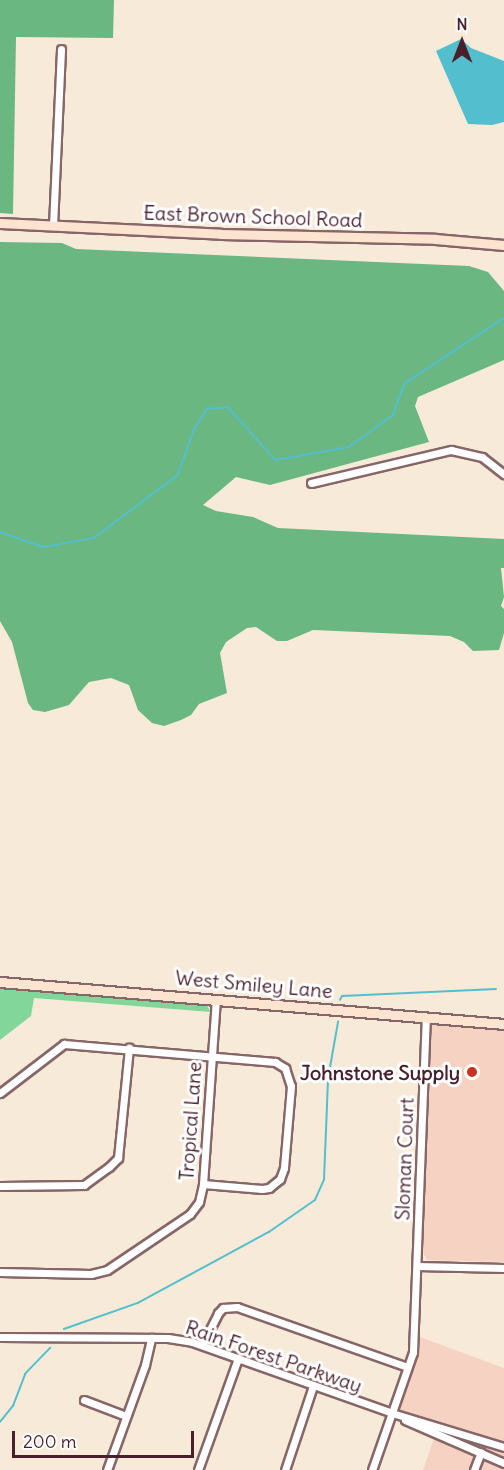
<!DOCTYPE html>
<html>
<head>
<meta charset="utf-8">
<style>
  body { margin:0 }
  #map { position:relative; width:504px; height:1470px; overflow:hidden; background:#f8ead8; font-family:Delius,sans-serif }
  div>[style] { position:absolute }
  .built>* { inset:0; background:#f6d2c3 }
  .green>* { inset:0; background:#83d699 }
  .forest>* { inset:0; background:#6ab781 }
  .water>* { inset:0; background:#53bfce }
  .stream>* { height:1.5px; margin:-0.75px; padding:0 0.75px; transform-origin:0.75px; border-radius:0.75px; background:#53bfce }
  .roads { filter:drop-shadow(2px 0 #876668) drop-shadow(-2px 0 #876668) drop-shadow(0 2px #876668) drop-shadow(0 -2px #876668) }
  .street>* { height:7px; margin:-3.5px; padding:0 3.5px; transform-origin:3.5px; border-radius:3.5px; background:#fff }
  .secondary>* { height:9px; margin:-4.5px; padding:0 4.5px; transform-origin:4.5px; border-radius:4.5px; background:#fde4d1 }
  .dots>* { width:16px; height:16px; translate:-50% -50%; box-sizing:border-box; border:3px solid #fff; border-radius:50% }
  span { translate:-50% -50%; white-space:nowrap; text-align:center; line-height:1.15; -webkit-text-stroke:6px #fff; paint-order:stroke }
  .street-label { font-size:20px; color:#4a1f2b }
  .poi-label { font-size:20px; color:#4a1f2b; font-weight:700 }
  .right { translate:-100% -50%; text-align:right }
  .north { position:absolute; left:432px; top:12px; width:60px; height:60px; -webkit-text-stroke:4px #fff; paint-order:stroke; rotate:0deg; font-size:16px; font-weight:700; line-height:24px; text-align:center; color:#4a1f2b }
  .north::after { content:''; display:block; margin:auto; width:21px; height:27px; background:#4a1f2b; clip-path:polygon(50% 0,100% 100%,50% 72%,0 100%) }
  .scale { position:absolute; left:12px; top:1431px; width:182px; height:27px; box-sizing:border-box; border:3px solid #4a1f2b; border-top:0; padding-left:8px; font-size:18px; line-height:21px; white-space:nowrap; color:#4a1f2b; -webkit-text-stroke:4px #fff; paint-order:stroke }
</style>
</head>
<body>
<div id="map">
  <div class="built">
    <div style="clip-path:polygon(437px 1023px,504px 1028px,504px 1262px,427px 1260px,423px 1253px,429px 1026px)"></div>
    <div style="clip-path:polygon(420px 1337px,504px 1368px,504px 1470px,423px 1470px,439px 1424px,404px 1414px,399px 1408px)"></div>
  </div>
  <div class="green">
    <div style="clip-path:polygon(0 987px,206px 1004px,211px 1012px,34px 998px,31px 1016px,0 1040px)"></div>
  </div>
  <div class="forest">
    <div style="clip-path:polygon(0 0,114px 0,113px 38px,16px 37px,13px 214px,0 213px)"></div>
    <div style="clip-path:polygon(0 242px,62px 243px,76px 249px,469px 266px,488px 272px,504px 291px,504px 360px,418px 397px,415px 406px,429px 442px,270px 485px,236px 477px,203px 505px,216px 511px,253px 517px,278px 528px,504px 539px,504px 568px,501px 568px,504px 597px,501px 606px,504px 609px,504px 633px,499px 650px,473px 651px,464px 642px,450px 636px,313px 630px,287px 641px,277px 641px,256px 627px,247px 628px,226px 642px,220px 653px,227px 693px,199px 704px,191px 715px,181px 720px,164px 726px,152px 723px,138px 710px,129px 685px,111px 678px,89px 682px,69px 705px,45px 712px,33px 710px,28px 703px,12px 642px,0 621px)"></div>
  </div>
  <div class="water">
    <div style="clip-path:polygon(461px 39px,471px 48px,504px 61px,504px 122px,492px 125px,468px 124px,436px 51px)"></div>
  </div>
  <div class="stream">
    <div style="left:0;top:532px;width:46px;rotate:19.2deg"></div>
    <div style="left:43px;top:547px;width:52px;rotate:-10deg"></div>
    <div style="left:94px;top:538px;width:105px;rotate:-36.9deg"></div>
    <div style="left:178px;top:475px;width:49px;rotate:-70.8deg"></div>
    <div style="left:194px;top:429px;width:24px;rotate:-57deg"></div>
    <div style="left:207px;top:409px;width:21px;rotate:-5deg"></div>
    <div style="left:228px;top:407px;width:72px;rotate:47.8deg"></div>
    <div style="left:276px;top:460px;width:74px;rotate:-10.1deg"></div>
    <div style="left:349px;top:447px;width:54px;rotate:-36deg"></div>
    <div style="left:393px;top:415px;width:33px;rotate:-70deg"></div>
    <div style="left:404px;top:384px;width:120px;rotate:-33.4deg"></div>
    <div style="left:340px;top:1000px;width:4px;rotate:-63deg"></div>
    <div style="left:342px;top:996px;width:154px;rotate:-2.6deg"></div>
    <div style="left:64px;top:1329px;width:78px;rotate:-19.4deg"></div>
    <div style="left:138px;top:1303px;width:149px;rotate:-28.5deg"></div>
    <div style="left:269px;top:1232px;width:56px;rotate:-34.8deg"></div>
    <div style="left:315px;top:1200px;width:22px;rotate:-66deg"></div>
    <div style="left:324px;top:1180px;width:101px;rotate:-87.7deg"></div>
    <div style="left:328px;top:1079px;width:58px;rotate:-80deg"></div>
    <div style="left:0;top:1422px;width:21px;rotate:-51deg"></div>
    <div style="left:13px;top:1406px;width:34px;rotate:-69deg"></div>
    <div style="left:25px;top:1374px;width:36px;rotate:-46deg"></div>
  </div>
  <div class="roads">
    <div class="street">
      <div style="left:53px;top:226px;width:177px;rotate:-87.4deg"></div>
      <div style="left:311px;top:483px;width:144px;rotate:-13.3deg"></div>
      <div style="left:451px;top:450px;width:32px;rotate:13deg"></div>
      <div style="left:482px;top:457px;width:28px;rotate:38deg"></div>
      <div style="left:0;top:1093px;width:81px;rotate:-37.4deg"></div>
      <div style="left:64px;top:1044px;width:212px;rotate:4.9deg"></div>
      <div style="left:275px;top:1062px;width:12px;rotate:31deg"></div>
      <div style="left:285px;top:1068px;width:19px;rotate:72deg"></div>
      <div style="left:291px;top:1086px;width:82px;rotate:94.9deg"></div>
      <div style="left:284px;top:1168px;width:12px;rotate:110deg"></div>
      <div style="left:280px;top:1179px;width:14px;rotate:141deg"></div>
      <div style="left:269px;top:1188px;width:7px;rotate:172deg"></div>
      <div style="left:262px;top:1189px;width:59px;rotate:-175.2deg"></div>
      <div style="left:0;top:1186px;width:84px;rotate:-0.7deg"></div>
      <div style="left:84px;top:1185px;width:31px;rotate:-36deg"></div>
      <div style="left:109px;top:1167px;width:13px;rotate:-45deg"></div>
      <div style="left:118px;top:1158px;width:111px;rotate:-84.3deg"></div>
      <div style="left:417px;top:1266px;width:87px;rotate:1.3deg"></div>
      <div style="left:0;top:1272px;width:91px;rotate:1.3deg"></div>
      <div style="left:91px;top:1274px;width:16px;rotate:-14deg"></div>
      <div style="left:107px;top:1270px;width:100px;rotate:-34deg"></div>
      <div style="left:190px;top:1214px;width:15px;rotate:-53deg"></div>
      <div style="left:199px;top:1202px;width:18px;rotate:-77deg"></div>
      <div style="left:203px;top:1184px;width:185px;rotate:-86deg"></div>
      <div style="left:0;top:1337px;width:168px;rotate:0.3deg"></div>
      <div style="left:168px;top:1338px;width:24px;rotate:9deg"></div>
      <div style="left:192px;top:1342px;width:212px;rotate:19.5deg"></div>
      <div style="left:392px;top:1413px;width:117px;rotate:16.9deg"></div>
      <div style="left:202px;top:1345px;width:36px;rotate:-63deg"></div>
      <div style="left:218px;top:1313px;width:7px;rotate:-45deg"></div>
      <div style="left:223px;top:1308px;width:14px;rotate:-4deg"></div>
      <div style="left:237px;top:1307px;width:180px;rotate:19.4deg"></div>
      <div style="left:84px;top:1400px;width:45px;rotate:20.9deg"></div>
      <div style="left:405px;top:1420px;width:108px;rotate:23.5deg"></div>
      <div style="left:107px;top:1470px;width:112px;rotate:-70.1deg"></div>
      <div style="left:145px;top:1365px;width:28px;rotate:-77deg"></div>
      <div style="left:198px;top:1470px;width:119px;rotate:-70.3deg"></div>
      <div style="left:285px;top:1470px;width:89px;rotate:-71.6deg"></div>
      <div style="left:372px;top:1470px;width:125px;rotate:-70.8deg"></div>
      <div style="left:413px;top:1352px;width:335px;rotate:-87.8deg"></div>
      <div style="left:474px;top:1470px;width:19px;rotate:-69deg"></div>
    </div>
    <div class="secondary">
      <div style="left:0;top:223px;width:221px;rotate:2.8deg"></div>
      <div style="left:221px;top:234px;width:214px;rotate:1.3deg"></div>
      <div style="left:435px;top:239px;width:69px;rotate:5deg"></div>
      <div style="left:0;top:982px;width:506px;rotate:4.76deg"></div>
    </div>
  </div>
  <div class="dots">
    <div style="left:472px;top:1072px;background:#c8321e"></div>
  </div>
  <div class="street-label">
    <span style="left:253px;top:216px;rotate:2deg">East Brown School Road</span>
    <span style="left:254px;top:984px;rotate:5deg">West Smiley Lane</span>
    <span style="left:190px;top:1121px;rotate:-86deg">Tropical Lane</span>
    <span style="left:404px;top:1159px;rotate:-88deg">Sloman Court</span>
    <span style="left:274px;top:1356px;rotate:19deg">Rain Forest Parkway</span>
  </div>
  <div class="poi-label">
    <span class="right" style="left:460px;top:1072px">Johnstone Supply</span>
  </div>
  <div class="north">N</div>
  <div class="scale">200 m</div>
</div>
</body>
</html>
